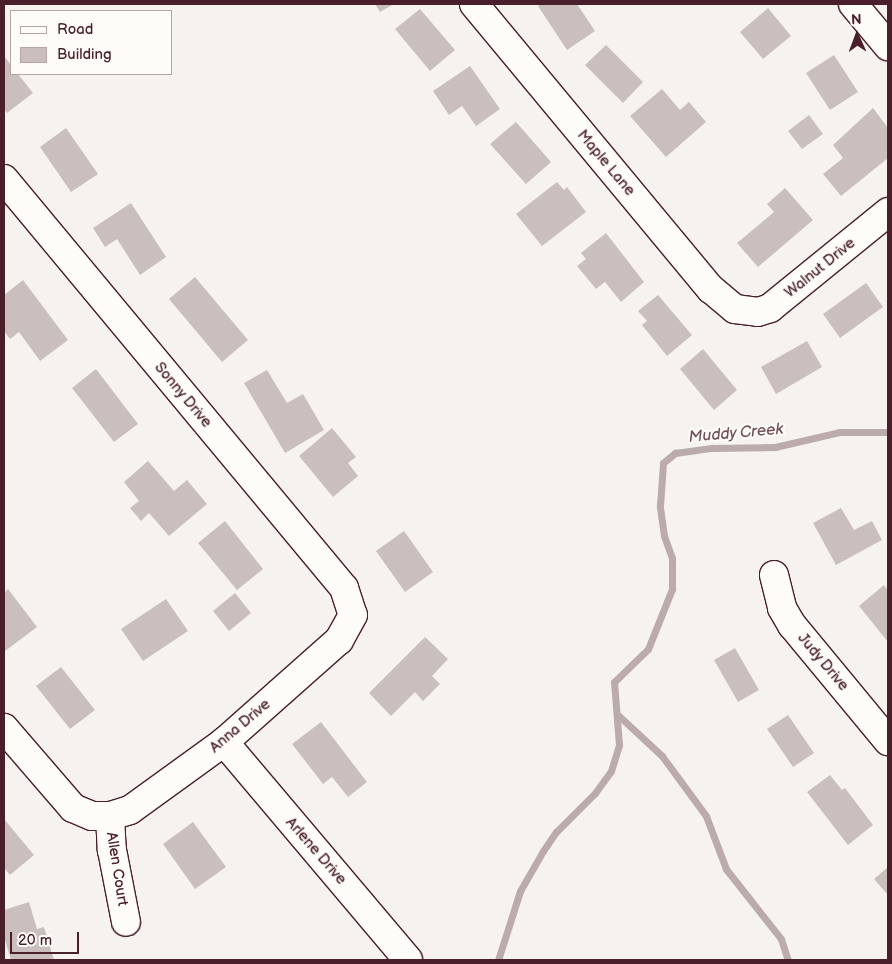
<!DOCTYPE html>
<html>
<head>
<meta charset="utf-8">
<style>
  body { margin:0 }
  #map { position:relative; width:892px; height:964px; overflow:hidden; background:#f6f3ef; font-family:"Balsamiq Sans",sans-serif }
  div>[style] { position:absolute }
  .stream>* { height:7px; margin:-3.5px; padding:0 3.5px; transform-origin:3.5px; border-radius:3.5px; background:#bbabac }
  .building>* { inset:0; background:#cbbfbe }
  .roads { filter:drop-shadow(1px 0 #4a1f2b) drop-shadow(-1px 0 #4a1f2b) drop-shadow(0 1px #4a1f2b) drop-shadow(0 -1px #4a1f2b) }
  .minor>* { height:28px; margin:-14px; padding:0 14px; transform-origin:14px; border-radius:14px; background:#fdfcf7 }
  span { translate:-50% -50%; white-space:nowrap; text-align:center; line-height:1.15; -webkit-text-stroke:4.5px #fdfcf7; paint-order:stroke }
  .street-label { font-size:15px; color:#4a1f2b }
  .water-label { font-size:16px; color:#725058; font-style:italic }
  .frame { position:absolute; inset:0; border:5px solid #4a1f2b; pointer-events:none }
  .legend { position:absolute; left:10px; top:10px; width:162px; height:65px; box-sizing:border-box; background:#fdfcf7; border:1px solid #b5a4a5; margin:0; padding:6px 9px; list-style:none; font-size:15px; color:#4a1f2b }
  .legend li { display:flex; align-items:center; gap:10px; height:25px }
  .legend b { width:25px; border:1px solid #b5a4a5 }
  .north { position:absolute; left:832px; top:10px; width:50px; height:50px; -webkit-text-stroke:4px #fdfcf7; paint-order:stroke; rotate:358deg; font-size:14px; font-weight:700; line-height:20px; text-align:center; color:#4a1f2b }
  .north::after { content:''; display:block; margin:auto; width:18px; height:22px; background:#4a1f2b; clip-path:polygon(50% 0,100% 100%,50% 72%,0 100%) }
  .scale { position:absolute; left:10px; top:932px; width:69px; height:22px; box-sizing:border-box; border:2px solid #4a1f2b; border-top:0; padding-left:6px; font-size:15px; line-height:18px; white-space:nowrap; color:#4a1f2b; -webkit-text-stroke:4px #fdfcf7; paint-order:stroke }
</style>
</head>
<body>
<div id="map">
  <div class="stream">
    <div style="left:619px;top:716px;width:59px;rotate:42.9deg"></div>
    <div style="left:662px;top:756px;width:74px;rotate:53.7deg"></div>
    <div style="left:706px;top:816px;width:57px;rotate:69.3deg"></div>
    <div style="left:726px;top:869px;width:89px;rotate:51.8deg"></div>
    <div style="left:781px;top:939px;width:22px;rotate:72deg"></div>
    <div style="left:498px;top:960px;width:72px;rotate:-72.3deg"></div>
    <div style="left:520px;top:891px;width:46px;rotate:-60.1deg"></div>
    <div style="left:543px;top:851px;width:23px;rotate:-56deg"></div>
    <div style="left:556px;top:832px;width:55px;rotate:-45deg"></div>
    <div style="left:595px;top:793px;width:27px;rotate:-54deg"></div>
    <div style="left:611px;top:771px;width:27px;rotate:-73deg"></div>
    <div style="left:619px;top:745px;width:63px;rotate:-94.5deg"></div>
    <div style="left:614px;top:682px;width:47px;rotate:-44.1deg"></div>
    <div style="left:648px;top:649px;width:65px;rotate:-68.2deg"></div>
    <div style="left:672px;top:589px;width:31px;rotate:-90deg"></div>
    <div style="left:672px;top:558px;width:23px;rotate:-110deg"></div>
    <div style="left:664px;top:536px;width:30px;rotate:-98deg"></div>
    <div style="left:660px;top:506px;width:43px;rotate:-86deg"></div>
    <div style="left:663px;top:463px;width:16px;rotate:-40deg"></div>
    <div style="left:675px;top:453px;width:37px;rotate:-8deg"></div>
    <div style="left:712px;top:448px;width:63px;rotate:-0.9deg"></div>
    <div style="left:775px;top:447px;width:67px;rotate:-13deg"></div>
    <div style="left:840px;top:432px;width:48px"></div>
  </div>
  <div class="building">
    <div style="clip-path:polygon(375px 4px,394px 4px,380px 12px)"></div>
    <div style="clip-path:polygon(541px 4px,577px 4px,595px 31px,567px 50px,538px 6px)"></div>
    <div style="clip-path:polygon(768px 8px,791px 36px,763px 59px,740px 32px)"></div>
    <div style="clip-path:polygon(420px 9px,455px 50px,430px 71px,395px 29px)"></div>
    <div style="clip-path:polygon(606px 45px,643px 82px,623px 103px,585px 65px)"></div>
    <div style="clip-path:polygon(834px 55px,858px 92px,830px 110px,806px 73px)"></div>
    <div style="clip-path:polygon(4px 56px,11px 65px,11px 74px,18px 74px,33px 93px,7px 113px,4px 109px)"></div>
    <div style="clip-path:polygon(470px 66px,500px 109px,476px 126px,462px 106px,449px 115px,433px 91px)"></div>
    <div style="clip-path:polygon(662px 89px,680px 110px,689px 102px,706px 122px,666px 157px,630px 116px)"></div>
    <div style="clip-path:polygon(873px 108px,888px 128px,888px 158px,841px 196px,823px 174px,843px 158px,833px 145px)"></div>
    <div style="clip-path:polygon(809px 115px,823px 134px,802px 149px,788px 131px)"></div>
    <div style="clip-path:polygon(516px 122px,551px 162px,526px 184px,490px 144px)"></div>
    <div style="clip-path:polygon(66px 128px,98px 174px,71px 192px,40px 147px)"></div>
    <div style="clip-path:polygon(557px 182px,564px 190px,567px 187px,586px 212px,542px 246px,516px 214px)"></div>
    <div style="clip-path:polygon(785px 188px,813px 220px,758px 267px,737px 243px,774px 212px,767px 204px)"></div>
    <div style="clip-path:polygon(131px 203px,166px 257px,140px 275px,117px 239px,105px 247px,93px 228px)"></div>
    <div style="clip-path:polygon(606px 233px,644px 282px,621px 302px,605px 282px,596px 289px,577px 266px,586px 259px,581px 253px)"></div>
    <div style="clip-path:polygon(195px 277px,248px 340px,222px 362px,169px 299px)"></div>
    <div style="clip-path:polygon(23px 280px,68px 340px,40px 361px,19px 332px,10px 339px,4px 331px,4px 295px)"></div>
    <div style="clip-path:polygon(866px 283px,883px 307px,840px 338px,823px 314px)"></div>
    <div style="clip-path:polygon(658px 295px,692px 335px,667px 356px,642px 325px,647px 321px,638px 311px)"></div>
    <div style="clip-path:polygon(807px 341px,822px 367px,776px 394px,761px 367px)"></div>
    <div style="clip-path:polygon(703px 349px,737px 390px,714px 410px,680px 369px)"></div>
    <div style="clip-path:polygon(96px 369px,138px 424px,114px 442px,72px 388px)"></div>
    <div style="clip-path:polygon(267px 370px,287px 403px,303px 394px,324px 430px,285px 453px,244px 383px)"></div>
    <div style="clip-path:polygon(332px 428px,356px 457px,348px 463px,358px 476px,333px 497px,299px 456px)"></div>
    <div style="clip-path:polygon(148px 461px,174px 491px,187px 480px,207px 504px,169px 536px,149px 513px,141px 521px,130px 508px,139px 501px,124px 482px)"></div>
    <div style="clip-path:polygon(841px 508px,854px 530px,872px 521px,882px 540px,836px 565px,813px 523px)"></div>
    <div style="clip-path:polygon(225px 521px,263px 569px,237px 590px,198px 543px)"></div>
    <div style="clip-path:polygon(404px 531px,433px 572px,405px 592px,376px 551px)"></div>
    <div style="clip-path:polygon(884px 585px,888px 591px,888px 642px,859px 606px)"></div>
    <div style="clip-path:polygon(8px 589px,37px 627px,5px 651px,4px 593px)"></div>
    <div style="clip-path:polygon(235px 593px,251px 613px,229px 631px,213px 611px)"></div>
    <div style="clip-path:polygon(166px 599px,188px 631px,143px 661px,121px 629px)"></div>
    <div style="clip-path:polygon(425px 637px,448px 659px,432px 676px,440px 684px,423px 701px,415px 692px,391px 716px,369px 693px)"></div>
    <div style="clip-path:polygon(735px 648px,759px 690px,738px 702px,714px 660px)"></div>
    <div style="clip-path:polygon(61px 667px,95px 710px,70px 729px,36px 686px)"></div>
    <div style="clip-path:polygon(788px 715px,814px 753px,793px 767px,767px 729px)"></div>
    <div style="clip-path:polygon(321px 722px,367px 782px,348px 797px,332px 777px,323px 784px,292px 744px)"></div>
    <div style="clip-path:polygon(830px 775px,842px 790px,845px 788px,873px 825px,848px 845px,807px 792px)"></div>
    <div style="clip-path:polygon(4px 819px,34px 855px,10px 875px,4px 868px)"></div>
    <div style="clip-path:polygon(193px 822px,226px 867px,195px 889px,163px 844px)"></div>
    <div style="clip-path:polygon(888px 867px,888px 895px,874px 879px)"></div>
    <div style="clip-path:polygon(29px 902px,37px 929px,44px 927px,54px 960px,11px 960px,4px 937px,4px 910px)"></div>
  </div>
  <div class="roads">
    <div class="minor">
      <div style="left:474px;top:4px;width:371px;rotate:50.3deg"></div>
      <div style="left:711px;top:289px;width:31px;rotate:40deg"></div>
      <div style="left:735px;top:309px;width:23px;rotate:7deg"></div>
      <div style="left:758px;top:312px;width:13px;rotate:-18deg"></div>
      <div style="left:770px;top:308px;width:152px;rotate:-39.1deg"></div>
      <div style="left:853px;top:4px;width:55px;rotate:50.2deg"></div>
      <div style="left:4px;top:179px;width:532px;rotate:50.26deg"></div>
      <div style="left:344px;top:588px;width:28px;rotate:72deg"></div>
      <div style="left:353px;top:615px;width:29px;rotate:119deg"></div>
      <div style="left:339px;top:640px;width:154px;rotate:138.4deg"></div>
      <div style="left:224px;top:742px;width:116px;rotate:144.1deg"></div>
      <div style="left:130px;top:810px;width:21px;rotate:163deg"></div>
      <div style="left:110px;top:816px;width:18px;rotate:180deg"></div>
      <div style="left:92px;top:816px;width:21px;rotate:-157deg"></div>
      <div style="left:73px;top:808px;width:106px;rotate:-130.8deg"></div>
      <div style="left:774px;top:575px;width:34px;rotate:76deg"></div>
      <div style="left:782px;top:608px;width:20px;rotate:60deg"></div>
      <div style="left:792px;top:625px;width:151px;rotate:50.4deg"></div>
      <div style="left:224px;top:742px;width:285px;rotate:49.8deg"></div>
      <div style="left:110px;top:816px;width:34px;rotate:87deg"></div>
      <div style="left:112px;top:850px;width:73px;rotate:79deg"></div>
    </div>
  </div>
  <div class="street-label">
    <span style="left:606px;top:163px;rotate:50deg">Maple Lane</span>
    <span style="left:820px;top:268px;rotate:-39deg">Walnut Drive</span>
    <span style="left:183px;top:395px;rotate:50deg">Sonny Drive</span>
    <span style="left:823px;top:662px;rotate:50deg">Judy Drive</span>
    <span style="left:240px;top:726px;rotate:-40deg">Anna Drive</span>
    <span style="left:316px;top:851px;rotate:49deg">Arlene Drive</span>
    <span style="left:117px;top:869px;rotate:81deg">Allen Court</span>
  </div>
  <div class="water-label">
    <span style="left:736px;top:434px;rotate:-5deg">Muddy Creek</span>
  </div>
  <div class="frame"></div>
  <ul class="legend">
  <li><b style="height:6px;background:#fdfcf7"></b>Road</li>
  <li><b style="height:14px;background:#cbbfbe"></b>Building</li>
  </ul>
  <div class="north">N</div>
  <div class="scale">20 m</div>
</div>
</body>
</html>
